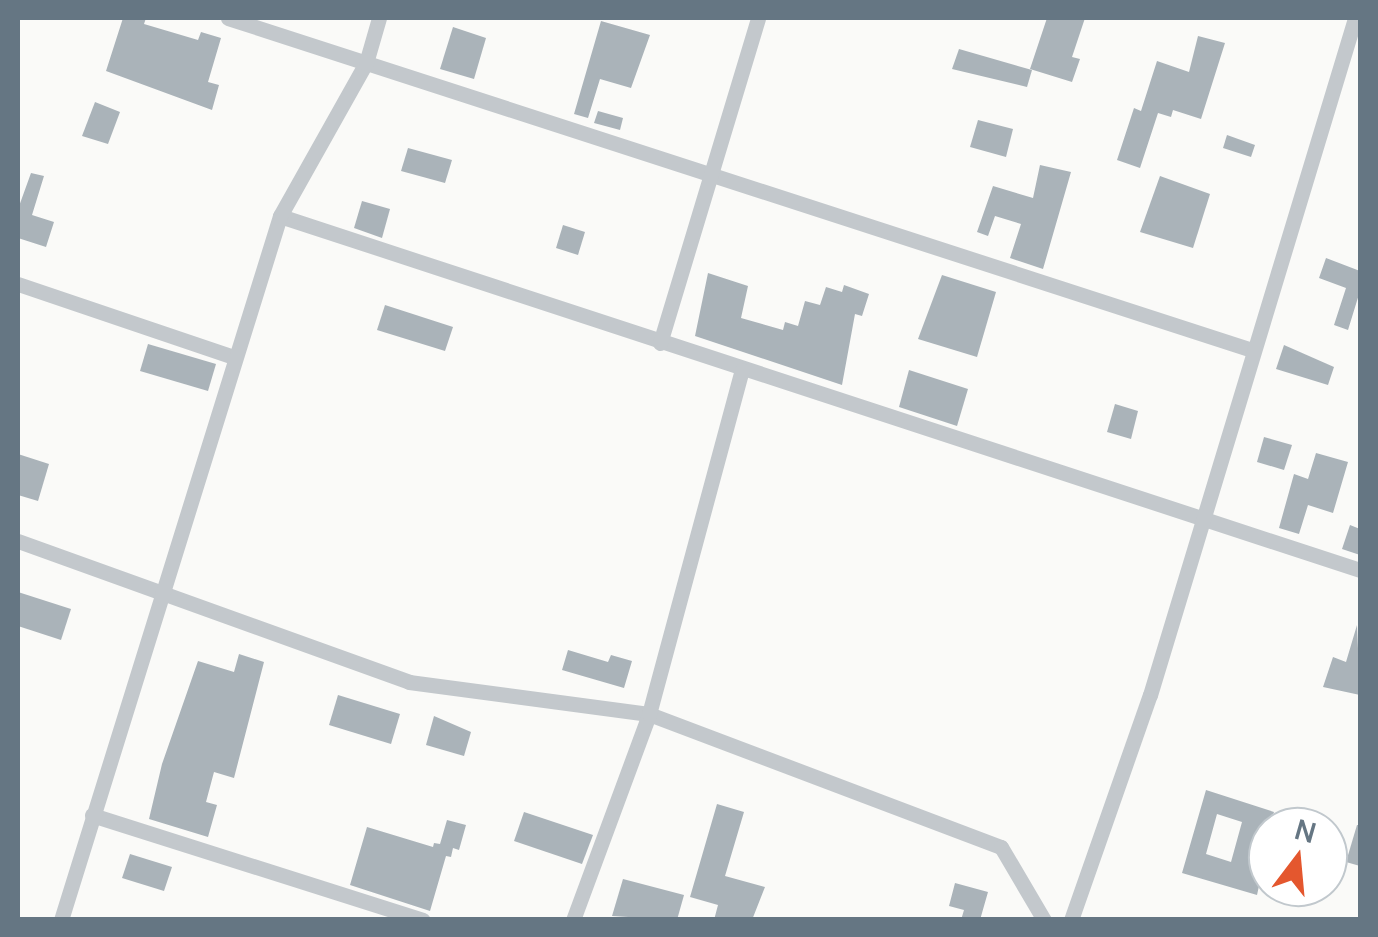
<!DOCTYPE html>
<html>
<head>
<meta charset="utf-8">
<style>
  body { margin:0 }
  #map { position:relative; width:1378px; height:937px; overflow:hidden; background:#fafaf8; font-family:Manrope,sans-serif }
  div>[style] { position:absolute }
  .building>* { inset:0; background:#aab3b9 }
  .street>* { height:15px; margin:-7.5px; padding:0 7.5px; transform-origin:7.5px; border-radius:7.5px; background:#c3c8cc }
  span { translate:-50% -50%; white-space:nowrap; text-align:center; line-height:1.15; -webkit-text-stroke:10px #fff; paint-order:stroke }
  .frame { position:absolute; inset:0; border:20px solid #657683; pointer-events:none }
  .north { position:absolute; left:1248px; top:807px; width:100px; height:100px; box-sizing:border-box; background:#fff; border:2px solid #c1c8cd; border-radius:50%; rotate:16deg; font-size:28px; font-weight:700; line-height:40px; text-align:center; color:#657683 }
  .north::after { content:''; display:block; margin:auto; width:35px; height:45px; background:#e4572e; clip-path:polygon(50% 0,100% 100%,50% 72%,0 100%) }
</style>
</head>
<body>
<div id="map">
  <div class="building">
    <div style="clip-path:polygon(123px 18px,146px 18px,144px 24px,198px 40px,201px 32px,221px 38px,208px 82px,219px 85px,212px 110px,106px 71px)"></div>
    <div style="clip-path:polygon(1047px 18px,1085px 18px,1072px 57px,1080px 59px,1072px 82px,1030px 69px)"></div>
    <div style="clip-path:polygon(601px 21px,650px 35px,631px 88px,600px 79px,588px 118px,574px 114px)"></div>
    <div style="clip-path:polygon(453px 27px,486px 38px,474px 79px,440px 69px)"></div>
    <div style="clip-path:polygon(1198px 36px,1225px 43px,1201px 119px,1173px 110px,1171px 117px,1158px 113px,1140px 168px,1117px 160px,1134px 108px,1141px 111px,1157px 61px,1189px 72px)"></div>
    <div style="clip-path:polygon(959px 49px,1032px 70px,1027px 87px,952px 69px)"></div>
    <div style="clip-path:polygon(95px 102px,120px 112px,108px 144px,82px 136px)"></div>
    <div style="clip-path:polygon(598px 111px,623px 118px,620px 130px,594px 123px)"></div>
    <div style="clip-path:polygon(978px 120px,1013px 129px,1006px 157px,970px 147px)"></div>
    <div style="clip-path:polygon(1227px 135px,1255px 145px,1251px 157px,1223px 148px)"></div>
    <div style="clip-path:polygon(408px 148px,452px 160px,445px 183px,401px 171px)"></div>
    <div style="clip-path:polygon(1040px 165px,1071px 172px,1043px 269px,1010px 258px,1021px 224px,995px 216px,988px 236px,977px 232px,993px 186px,1033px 198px)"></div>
    <div style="clip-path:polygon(31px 173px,44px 176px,32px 215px,54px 222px,46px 247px,18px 238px,18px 209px)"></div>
    <div style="clip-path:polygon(1160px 176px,1210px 194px,1193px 248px,1140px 232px)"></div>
    <div style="clip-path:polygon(362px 201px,390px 209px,382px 238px,354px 228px)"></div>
    <div style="clip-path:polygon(563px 225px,585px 232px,578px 255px,556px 248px)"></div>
    <div style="clip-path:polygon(1326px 258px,1360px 271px,1360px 291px,1348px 330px,1334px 325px,1346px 288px,1319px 278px)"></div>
    <div style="clip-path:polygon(708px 273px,748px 286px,741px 318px,783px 330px,785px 322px,798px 326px,805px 301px,820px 305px,826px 287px,842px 292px,844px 285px,869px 294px,862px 316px,855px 314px,842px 385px,695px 336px)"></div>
    <div style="clip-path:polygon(942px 275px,996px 292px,977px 357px,918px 339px)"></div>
    <div style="clip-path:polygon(385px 305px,453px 327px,445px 351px,377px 330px)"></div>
    <div style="clip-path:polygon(148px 344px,216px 364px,208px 391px,140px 371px)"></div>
    <div style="clip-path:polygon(1284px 345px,1334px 367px,1328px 385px,1276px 369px)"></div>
    <div style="clip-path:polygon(909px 370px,968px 389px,957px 426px,899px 407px)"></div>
    <div style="clip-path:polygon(1115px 404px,1138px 411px,1131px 439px,1107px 432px)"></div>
    <div style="clip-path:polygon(1264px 437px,1292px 445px,1284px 470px,1257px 462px)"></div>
    <div style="clip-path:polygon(1316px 453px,1348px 462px,1333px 513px,1308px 505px,1299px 534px,1279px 528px,1294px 474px,1308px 479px)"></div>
    <div style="clip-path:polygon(18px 454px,49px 464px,38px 501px,18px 495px)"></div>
    <div style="clip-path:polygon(1350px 525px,1360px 529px,1360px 555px,1342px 549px)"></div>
    <div style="clip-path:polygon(18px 592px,71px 609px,61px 640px,18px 626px)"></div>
    <div style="clip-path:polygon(1357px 625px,1360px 695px,1323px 687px,1333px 657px,1346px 662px)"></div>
    <div style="clip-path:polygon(568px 650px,608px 662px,611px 655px,632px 661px,624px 688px,562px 670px)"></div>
    <div style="clip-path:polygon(239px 654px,264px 662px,234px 778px,214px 772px,206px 802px,217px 805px,208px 837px,149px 819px,162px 764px,198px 661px,234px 672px)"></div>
    <div style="clip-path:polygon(338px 695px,400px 714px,391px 744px,329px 725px)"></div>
    <div style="clip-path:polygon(434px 716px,471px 732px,464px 756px,426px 745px)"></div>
    <div style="clip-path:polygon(evenodd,1206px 790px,1274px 812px,1262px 849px,1267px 850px,1257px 895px,1182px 873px,1206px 790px,1217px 814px,1242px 822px,1231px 862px,1206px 854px,1217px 814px)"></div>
    <div style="clip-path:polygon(717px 804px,744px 812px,725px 876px,765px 887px,752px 920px,714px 920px,718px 905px,690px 897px)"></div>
    <div style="clip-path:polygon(524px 812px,593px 835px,582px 864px,514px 841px)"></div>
    <div style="clip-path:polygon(447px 820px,466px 825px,459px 850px,453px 848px,451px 857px,446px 856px,430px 911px,350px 885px,367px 827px,433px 847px,434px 843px,440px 844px)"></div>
    <div style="clip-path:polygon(1357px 825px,1360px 825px,1360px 866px,1346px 862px)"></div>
    <div style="clip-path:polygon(130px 854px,172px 867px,164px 891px,122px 878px)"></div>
    <div style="clip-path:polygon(623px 879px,684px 895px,677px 920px,612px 916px)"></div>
    <div style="clip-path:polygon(955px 883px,988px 892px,980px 920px,961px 920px,964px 910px,949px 906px)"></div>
  </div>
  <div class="street">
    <div style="left:228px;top:18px;width:1076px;rotate:17.96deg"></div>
    <div style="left:280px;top:216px;width:1137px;rotate:18.15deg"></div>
    <div style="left:18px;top:284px;width:228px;rotate:18.7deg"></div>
    <div style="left:660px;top:343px;width:339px;rotate:-73.2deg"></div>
    <div style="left:18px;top:541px;width:416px;rotate:19.8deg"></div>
    <div style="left:409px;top:682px;width:242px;rotate:7.6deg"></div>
    <div style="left:649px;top:714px;width:376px;rotate:20.7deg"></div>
    <div style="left:1001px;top:847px;width:85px;rotate:59.5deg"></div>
    <div style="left:92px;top:815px;width:347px;rotate:17.6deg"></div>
    <div style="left:61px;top:920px;width:737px;rotate:-72.72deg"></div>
    <div style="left:280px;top:216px;width:176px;rotate:-60.7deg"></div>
    <div style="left:366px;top:63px;width:47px;rotate:-73.9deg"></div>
    <div style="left:573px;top:920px;width:220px;rotate:-69.7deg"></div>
    <div style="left:649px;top:714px;width:356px;rotate:-74.9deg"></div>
    <div style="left:1071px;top:920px;width:238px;rotate:-70.7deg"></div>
    <div style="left:1150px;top:695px;width:707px;rotate:-73.15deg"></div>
  </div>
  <div class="frame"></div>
  <div class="north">N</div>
</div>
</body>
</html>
